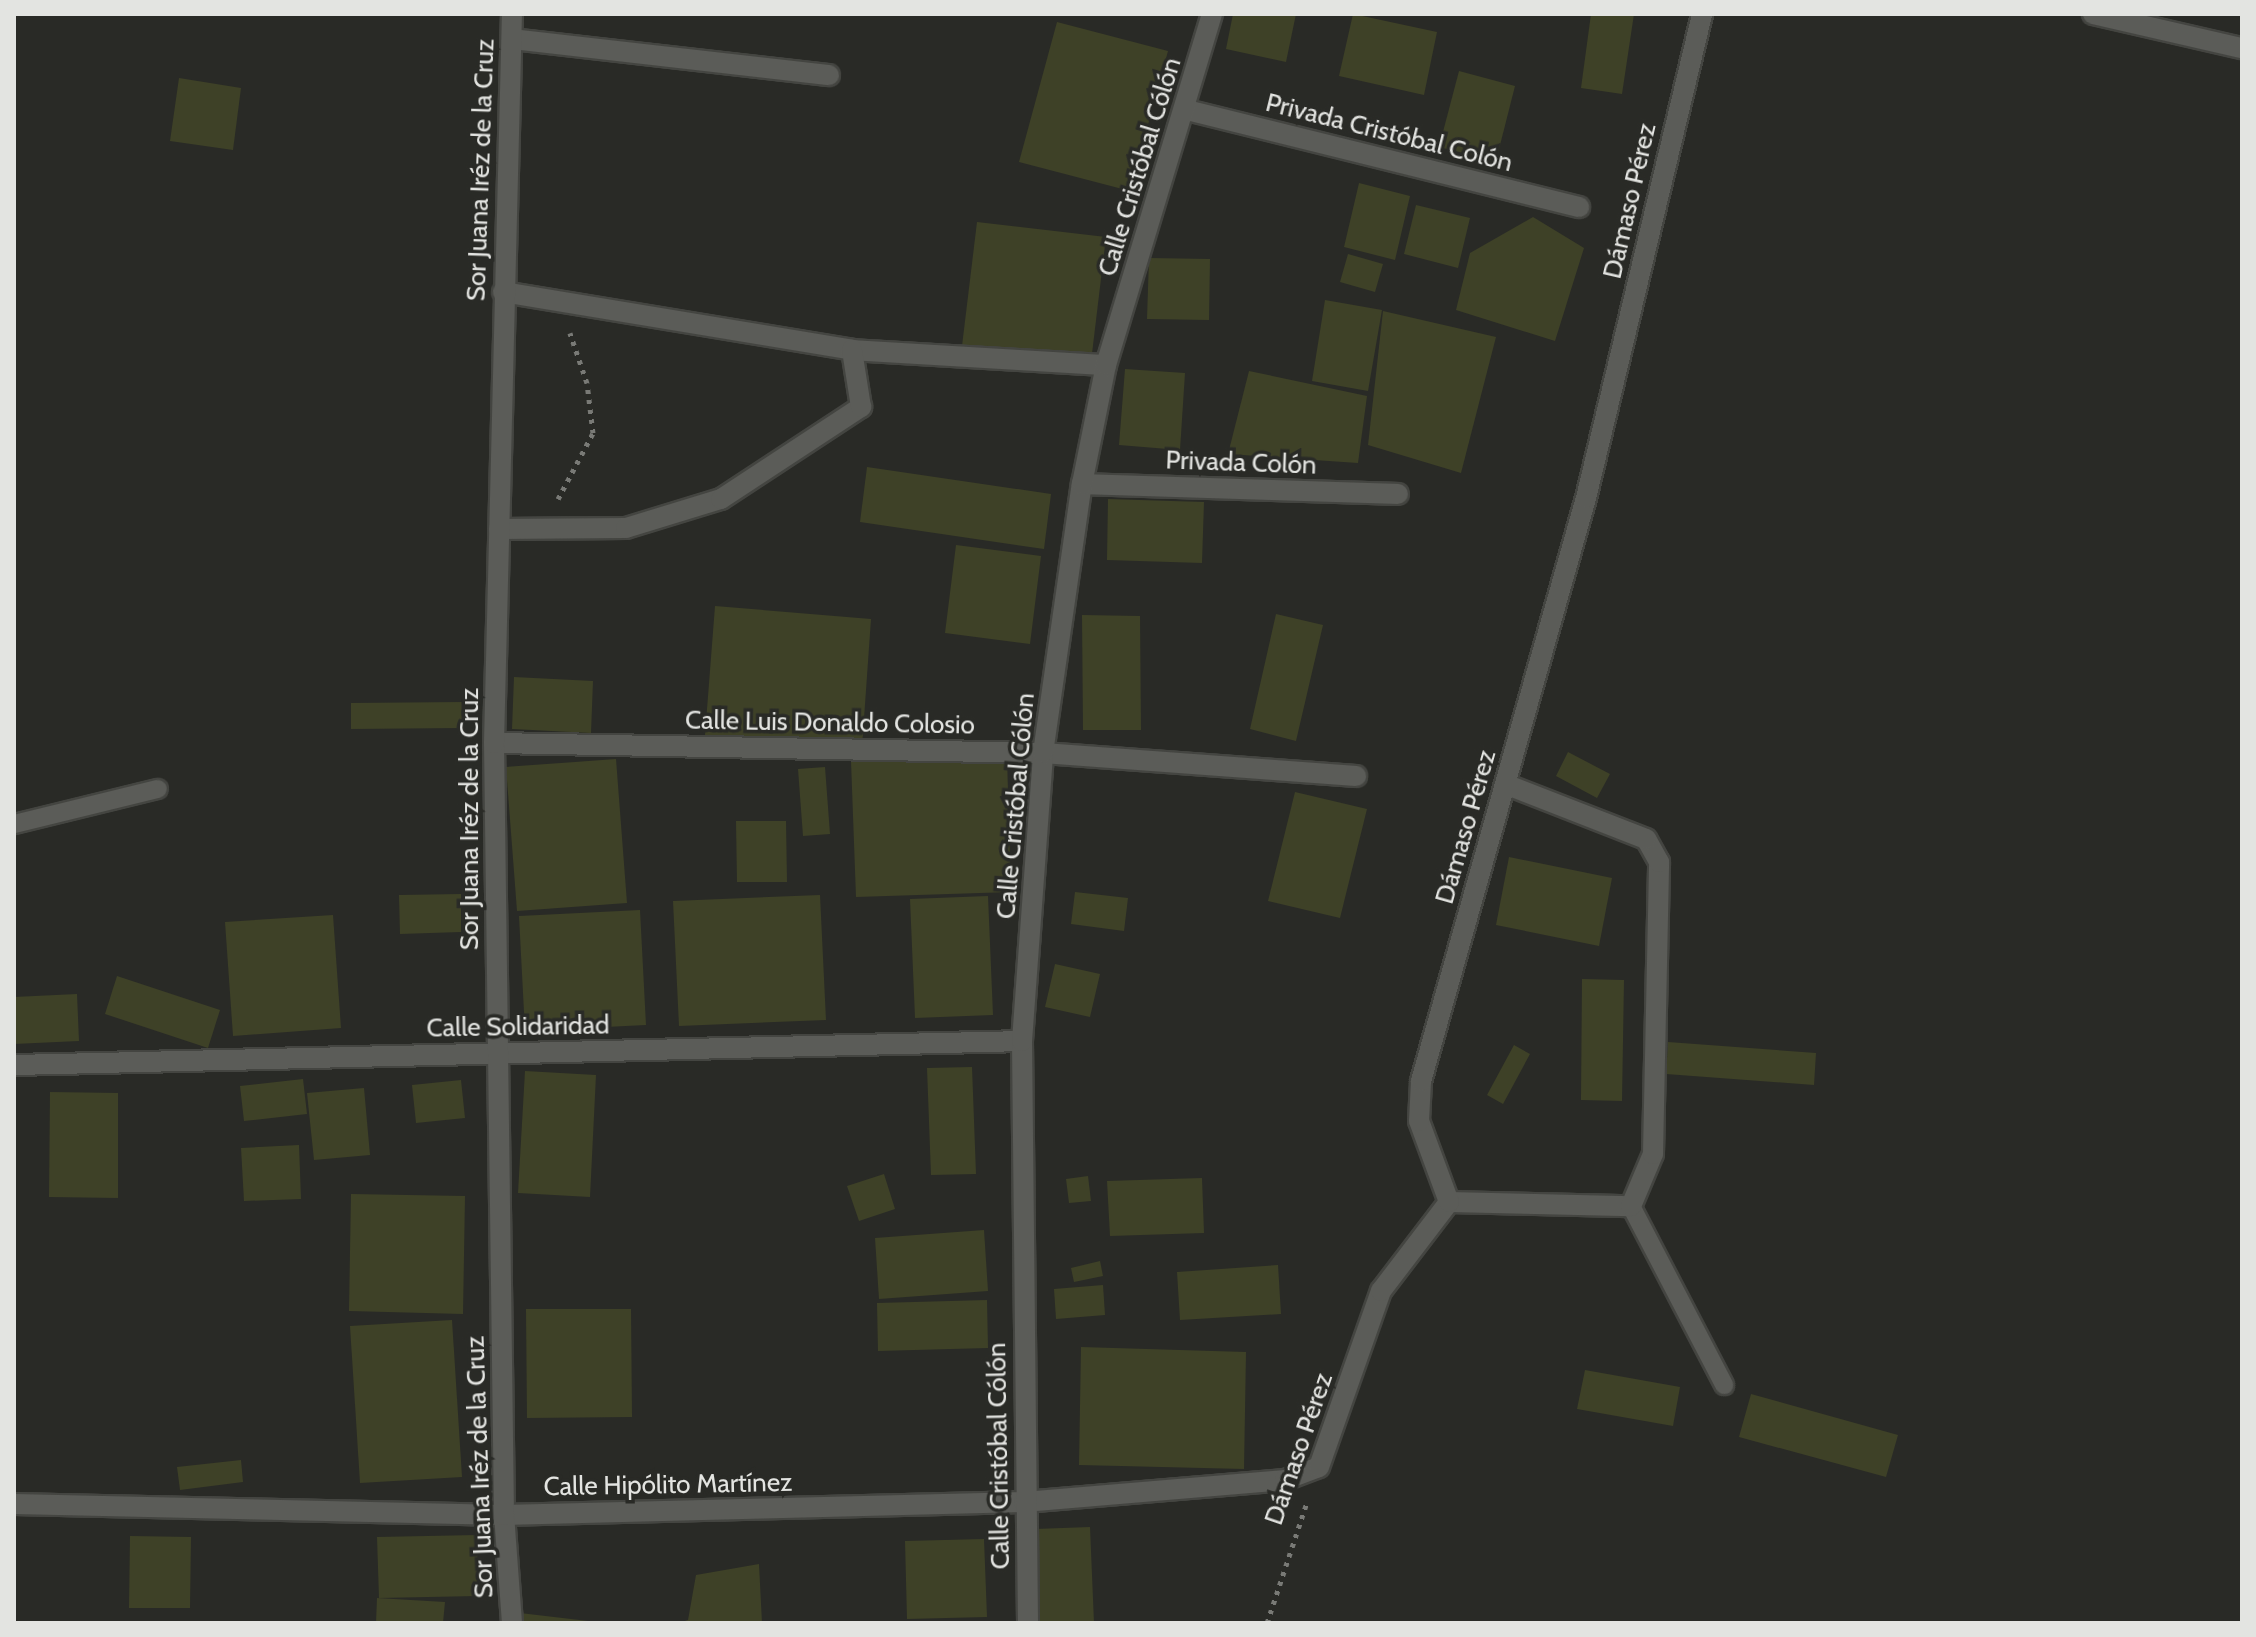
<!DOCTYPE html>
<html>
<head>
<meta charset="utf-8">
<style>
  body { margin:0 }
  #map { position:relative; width:2256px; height:1637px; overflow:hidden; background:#292a26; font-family:Cabin,sans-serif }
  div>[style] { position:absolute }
  .building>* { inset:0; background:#3e4127 }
  .path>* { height:5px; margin-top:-2.5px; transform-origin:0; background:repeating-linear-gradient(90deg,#797a76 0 4px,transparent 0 10px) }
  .roads { filter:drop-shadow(2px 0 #444541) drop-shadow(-2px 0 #444541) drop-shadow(0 2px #444541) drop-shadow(0 -2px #444541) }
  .lane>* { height:18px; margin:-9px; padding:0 9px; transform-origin:9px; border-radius:9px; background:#5b5c58 }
  .street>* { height:20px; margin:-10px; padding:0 10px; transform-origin:10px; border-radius:10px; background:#5b5c58 }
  span { translate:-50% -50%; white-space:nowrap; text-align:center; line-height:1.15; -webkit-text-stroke:7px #292a26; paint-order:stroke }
  .street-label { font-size:26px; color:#e3e4e1 }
  .frame { position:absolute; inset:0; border:16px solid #e3e4e1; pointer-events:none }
</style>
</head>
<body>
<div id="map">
  <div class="building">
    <div style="clip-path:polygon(1233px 14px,1296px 14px,1286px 62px,1226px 49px)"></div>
    <div style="clip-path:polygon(1353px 14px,1437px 32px,1424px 95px,1339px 76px)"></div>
    <div style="clip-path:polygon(1591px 14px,1634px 14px,1622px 94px,1581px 88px)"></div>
    <div style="clip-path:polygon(1057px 22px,1168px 51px,1130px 191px,1019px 162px)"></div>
    <div style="clip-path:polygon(1459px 71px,1515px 86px,1496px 161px,1439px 147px)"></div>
    <div style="clip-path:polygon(179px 78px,241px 88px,233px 150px,170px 141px)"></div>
    <div style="clip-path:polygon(1359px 183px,1410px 196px,1395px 260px,1344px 247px)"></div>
    <div style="clip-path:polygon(1416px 205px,1470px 218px,1458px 268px,1404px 254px)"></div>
    <div style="clip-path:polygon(1533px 217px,1584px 248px,1555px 341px,1456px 310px,1470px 253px)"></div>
    <div style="clip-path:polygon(977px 222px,1106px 237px,1091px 362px,962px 346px)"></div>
    <div style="clip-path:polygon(1348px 254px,1383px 264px,1375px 292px,1340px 282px)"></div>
    <div style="clip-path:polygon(1149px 258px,1210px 259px,1209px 320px,1147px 319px)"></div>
    <div style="clip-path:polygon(1325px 300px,1382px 310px,1368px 391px,1312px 381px)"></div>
    <div style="clip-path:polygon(1383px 311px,1496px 337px,1461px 473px,1368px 445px)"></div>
    <div style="clip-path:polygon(1125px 369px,1185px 373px,1180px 450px,1119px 445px)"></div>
    <div style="clip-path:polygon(1249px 371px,1367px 396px,1358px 463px,1228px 454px)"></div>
    <div style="clip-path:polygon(867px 467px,1051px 494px,1044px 549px,860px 522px)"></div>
    <div style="clip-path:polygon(1108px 499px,1204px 502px,1202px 563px,1107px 560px)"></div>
    <div style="clip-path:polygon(956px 545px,1041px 556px,1030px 644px,945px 633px)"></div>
    <div style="clip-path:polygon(715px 606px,871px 619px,862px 747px,705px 735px)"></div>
    <div style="clip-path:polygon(1276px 614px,1323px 625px,1296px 741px,1250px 729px)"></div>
    <div style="clip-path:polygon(1082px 615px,1140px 616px,1141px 730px,1083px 730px)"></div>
    <div style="clip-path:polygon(514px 677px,593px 681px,591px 733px,512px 729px)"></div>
    <div style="clip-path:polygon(462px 702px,462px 728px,351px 729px,351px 703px)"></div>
    <div style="clip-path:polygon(1568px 752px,1610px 774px,1597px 798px,1556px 776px)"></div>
    <div style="clip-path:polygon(1007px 757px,1011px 892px,856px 897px,851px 761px)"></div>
    <div style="clip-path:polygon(616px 759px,627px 903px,517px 911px,506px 767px)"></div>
    <div style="clip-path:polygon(825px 767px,830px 834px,803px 836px,798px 769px)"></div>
    <div style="clip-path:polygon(1295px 792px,1367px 809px,1340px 918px,1268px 901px)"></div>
    <div style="clip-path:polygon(736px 821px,786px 821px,787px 882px,737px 882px)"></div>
    <div style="clip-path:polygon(1509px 857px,1612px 878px,1599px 946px,1496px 925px)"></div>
    <div style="clip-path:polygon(1075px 892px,1128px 898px,1124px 931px,1071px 924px)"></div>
    <div style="clip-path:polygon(461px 894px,461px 932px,400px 934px,399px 895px)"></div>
    <div style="clip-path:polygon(820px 895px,826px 1020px,679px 1026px,673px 901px)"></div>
    <div style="clip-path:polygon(988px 896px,993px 1015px,915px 1018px,910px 899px)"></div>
    <div style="clip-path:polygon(640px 910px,646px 1025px,525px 1031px,519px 916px)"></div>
    <div style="clip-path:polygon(333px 915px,341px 1028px,233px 1036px,225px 922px)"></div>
    <div style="clip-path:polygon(1055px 964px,1100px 974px,1090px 1017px,1045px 1007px)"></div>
    <div style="clip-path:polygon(117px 976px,220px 1010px,208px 1048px,105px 1014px)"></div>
    <div style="clip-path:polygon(1582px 979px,1624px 980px,1622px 1101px,1581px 1100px)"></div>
    <div style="clip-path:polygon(77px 994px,79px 1041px,14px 1044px,14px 997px)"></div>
    <div style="clip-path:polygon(1668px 1042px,1816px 1053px,1814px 1085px,1666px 1074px)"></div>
    <div style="clip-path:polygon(1514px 1045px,1530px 1054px,1503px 1104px,1487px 1095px)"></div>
    <div style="clip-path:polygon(972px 1067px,976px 1174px,931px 1175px,927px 1068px)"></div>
    <div style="clip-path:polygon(525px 1071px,596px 1075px,590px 1197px,518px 1193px)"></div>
    <div style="clip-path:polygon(303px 1079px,307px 1114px,244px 1121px,240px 1086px)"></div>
    <div style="clip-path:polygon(461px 1080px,465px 1118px,416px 1123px,412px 1085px)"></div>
    <div style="clip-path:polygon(364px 1088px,370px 1155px,314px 1160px,307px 1093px)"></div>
    <div style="clip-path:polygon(50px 1092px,118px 1093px,118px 1198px,49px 1197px)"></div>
    <div style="clip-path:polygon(299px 1145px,301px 1199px,244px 1201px,241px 1148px)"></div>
    <div style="clip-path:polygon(884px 1174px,895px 1209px,859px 1221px,847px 1186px)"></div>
    <div style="clip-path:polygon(1088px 1176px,1091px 1201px,1069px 1203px,1066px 1179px)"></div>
    <div style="clip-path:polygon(1202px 1178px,1204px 1233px,1110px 1236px,1107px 1181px)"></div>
    <div style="clip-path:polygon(351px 1194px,465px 1196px,463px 1314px,349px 1311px)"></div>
    <div style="clip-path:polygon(984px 1230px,988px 1291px,879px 1299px,875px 1238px)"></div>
    <div style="clip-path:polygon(1100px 1261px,1103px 1276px,1074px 1282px,1071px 1268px)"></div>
    <div style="clip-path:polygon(1278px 1265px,1281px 1314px,1180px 1320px,1177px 1272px)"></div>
    <div style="clip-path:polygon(1103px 1285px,1105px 1315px,1056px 1319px,1054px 1289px)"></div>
    <div style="clip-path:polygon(987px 1300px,988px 1348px,878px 1351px,877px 1303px)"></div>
    <div style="clip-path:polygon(526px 1309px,631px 1309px,632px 1417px,527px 1418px)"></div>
    <div style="clip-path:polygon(452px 1320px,462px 1477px,360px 1483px,350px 1326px)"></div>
    <div style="clip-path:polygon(1081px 1347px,1246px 1352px,1244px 1469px,1079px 1465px)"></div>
    <div style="clip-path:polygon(1585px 1370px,1680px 1387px,1673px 1426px,1577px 1409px)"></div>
    <div style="clip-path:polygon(1751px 1394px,1898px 1435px,1886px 1477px,1739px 1437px)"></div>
    <div style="clip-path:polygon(241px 1460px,243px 1482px,180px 1490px,177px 1467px)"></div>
    <div style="clip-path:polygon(1090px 1527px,1094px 1623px,1039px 1623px,1035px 1529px)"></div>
    <div style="clip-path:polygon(477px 1535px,478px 1596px,379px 1598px,377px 1537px)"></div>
    <div style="clip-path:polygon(130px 1536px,191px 1537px,190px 1608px,129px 1608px)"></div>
    <div style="clip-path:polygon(984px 1539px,987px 1617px,907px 1619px,905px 1541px)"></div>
    <div style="clip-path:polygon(759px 1564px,762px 1623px,678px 1623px,688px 1620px,696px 1575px)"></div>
    <div style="clip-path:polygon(377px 1598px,445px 1602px,443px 1623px,376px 1623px)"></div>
    <div style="clip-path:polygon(520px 1613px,588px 1621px,588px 1623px,522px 1623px)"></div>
  </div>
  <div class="path">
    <div style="left:558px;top:499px;width:75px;rotate:-62.1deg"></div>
    <div style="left:593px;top:433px;width:50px;rotate:-96.8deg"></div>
    <div style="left:587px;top:383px;width:53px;rotate:-108.8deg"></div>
    <div style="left:1267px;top:1623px;width:127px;rotate:-71.7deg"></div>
  </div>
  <div class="roads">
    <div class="lane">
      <div style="left:14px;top:824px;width:148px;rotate:-13.7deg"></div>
      <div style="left:1631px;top:1206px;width:202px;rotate:62.5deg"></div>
    </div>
    <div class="street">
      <div style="left:2093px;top:14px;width:153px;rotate:12.9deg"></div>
      <div style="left:512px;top:39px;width:319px;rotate:6.5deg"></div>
      <div style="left:1187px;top:110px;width:404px;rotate:13.9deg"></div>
      <div style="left:503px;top:292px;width:354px;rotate:9.4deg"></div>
      <div style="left:852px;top:350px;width:254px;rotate:3.4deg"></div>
      <div style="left:1082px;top:484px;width:316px;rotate:1.8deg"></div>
      <div style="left:499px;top:529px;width:127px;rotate:-0.5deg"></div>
      <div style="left:626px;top:528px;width:99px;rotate:-17deg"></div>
      <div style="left:721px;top:499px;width:168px;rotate:-33.3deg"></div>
      <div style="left:861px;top:407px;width:58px;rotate:-99deg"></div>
      <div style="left:494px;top:743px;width:549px;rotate:1.04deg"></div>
      <div style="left:1043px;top:753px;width:314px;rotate:4.2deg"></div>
      <div style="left:14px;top:1065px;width:1008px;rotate:-1.36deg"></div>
      <div style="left:1449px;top:1202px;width:182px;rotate:1.3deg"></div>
      <div style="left:1631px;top:1206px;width:56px;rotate:-67.1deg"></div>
      <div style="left:1653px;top:1154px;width:292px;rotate:-88.8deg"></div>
      <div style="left:1659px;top:862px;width:26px;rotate:-119deg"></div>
      <div style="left:1646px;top:839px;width:151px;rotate:-158.7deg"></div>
      <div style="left:14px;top:1504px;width:490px;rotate:1.3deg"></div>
      <div style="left:504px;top:1515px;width:520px;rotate:-1.43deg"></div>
      <div style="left:1024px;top:1502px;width:262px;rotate:-4.8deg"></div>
      <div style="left:1285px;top:1480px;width:36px;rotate:-21deg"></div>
      <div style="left:1319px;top:1467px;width:187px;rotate:-70.6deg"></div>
      <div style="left:1381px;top:1291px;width:112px;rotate:-52.6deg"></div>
      <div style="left:1449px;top:1202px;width:86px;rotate:-110.3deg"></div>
      <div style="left:1419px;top:1121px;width:40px;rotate:-87.1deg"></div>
      <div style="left:1421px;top:1081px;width:606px;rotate:-74.2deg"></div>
      <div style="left:1586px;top:498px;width:498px;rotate:-76.5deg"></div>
      <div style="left:512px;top:1623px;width:108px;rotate:-94.2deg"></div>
      <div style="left:504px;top:1515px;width:772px;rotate:-90.74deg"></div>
      <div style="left:494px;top:743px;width:729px;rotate:-88.59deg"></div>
      <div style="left:1028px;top:1623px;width:582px;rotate:-90.59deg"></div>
      <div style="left:1022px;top:1041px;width:289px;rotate:-85.8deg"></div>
      <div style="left:1043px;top:753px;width:272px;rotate:-81.8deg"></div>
      <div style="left:1082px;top:484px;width:121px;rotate:-78.6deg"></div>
      <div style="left:1106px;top:365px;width:367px;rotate:-73.2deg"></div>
    </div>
  </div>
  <div class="street-label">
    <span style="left:1389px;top:133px;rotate:14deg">Privada Cristóbal Colón</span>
    <span style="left:1140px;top:167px;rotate:-73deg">Calle Cristóbal Cólón</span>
    <span style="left:481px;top:170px;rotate:-88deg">Sor Juana Iréz de la Cruz</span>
    <span style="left:1630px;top:201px;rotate:-77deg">Dámaso Pérez</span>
    <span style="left:1241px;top:463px;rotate:2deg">Privada Colón</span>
    <span style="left:830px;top:723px;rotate:1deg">Calle Luis Donaldo Colosio</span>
    <span style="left:1016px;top:806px;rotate:-85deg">Calle Cristóbal Cólón</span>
    <span style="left:470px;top:819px;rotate:-90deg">Sor Juana Iréz de la Cruz</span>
    <span style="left:1466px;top:827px;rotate:-74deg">Dámaso Pérez</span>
    <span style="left:518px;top:1027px;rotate:-1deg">Calle Solidaridad</span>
    <span style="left:1299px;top:1449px;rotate:-71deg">Dámaso Pérez</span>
    <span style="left:999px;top:1456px;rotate:-91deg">Calle Cristóbal Cólón</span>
    <span style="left:480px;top:1467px;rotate:-92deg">Sor Juana Iréz de la Cruz</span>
    <span style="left:668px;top:1485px;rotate:-1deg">Calle Hipólito Martínez</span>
  </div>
  <div class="frame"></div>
</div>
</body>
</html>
